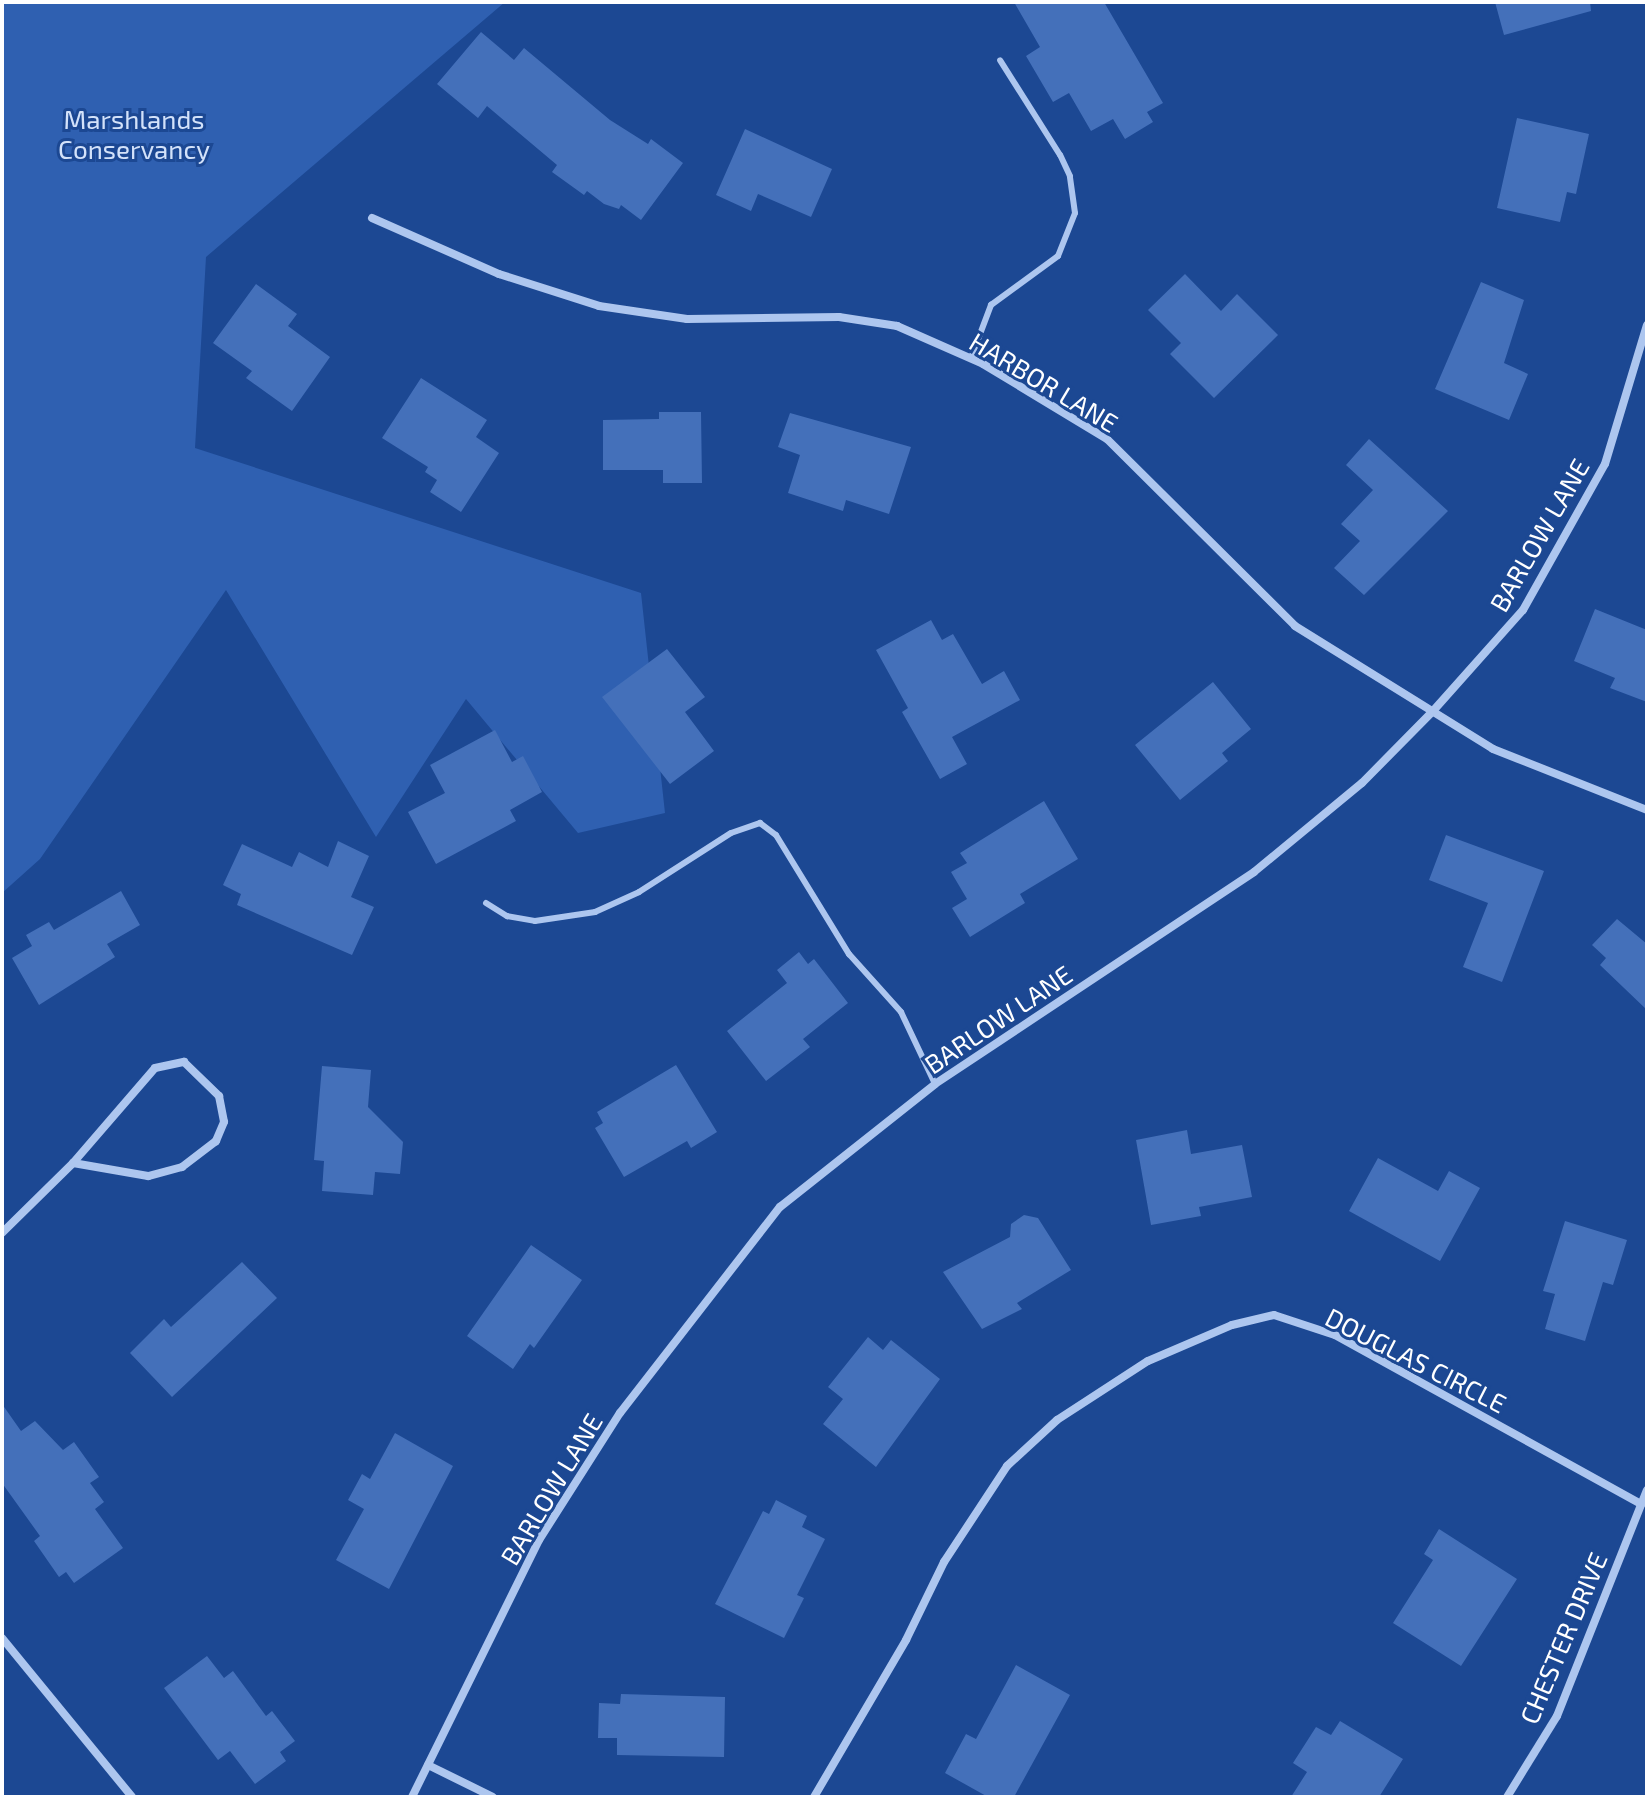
<!DOCTYPE html>
<html>
<head>
<meta charset="utf-8">
<style>
  body { margin:0 }
  #map { position:relative; width:1649px; height:1799px; overflow:hidden; background:#1c4893; font-family:"Exo 2",sans-serif }
  div>[style] { position:absolute }
  .green>* { inset:0; background:#2f60b1 }
  .building>* { inset:0; background:#4470ba }
  .service>* { height:6px; margin:-3px; padding:0 3px; transform-origin:3px; border-radius:3px; background:#adc6ef }
  .minor>* { height:8px; margin:-4px; padding:0 4px; transform-origin:4px; border-radius:4px; background:#adc6ef }
  span { translate:-50% -50%; white-space:nowrap; text-align:center; line-height:1.15; -webkit-text-stroke:6px #1c4893; paint-order:stroke }
  .park-label { font-size:26px; color:#d3e2fa }
  .street-label { font-size:26px; color:#fff }
  .frame { position:absolute; inset:0; border:4px solid #fff; pointer-events:none }
</style>
</head>
<body>
<div id="map">
  <div class="green">
    <div style="clip-path:polygon(2px 2px,505px 2px,206px 257px,195px 448px,641px 593px,665px 813px,578px 833px,466px 699px,376px 837px,226px 590px,40px 859px,2px 893px)"></div>
  </div>
  <div class="building">
    <div style="clip-path:polygon(1014px 2px,1104px 2px,1163px 103px,1147px 112px,1153px 122px,1125px 139px,1113px 119px,1091px 131px,1069px 93px,1053px 102px,1026px 56px,1040px 47px)"></div>
    <div style="clip-path:polygon(1495px 2px,1590px 2px,1591px 11px,1504px 35px)"></div>
    <div style="clip-path:polygon(481px 32px,514px 60px,524px 48px,610px 120px,648px 144px,651px 139px,683px 163px,641px 220px,621px 205px,619px 209px,604px 204px,587px 191px,584px 195px,552px 172px,557px 165px,487px 106px,478px 118px,437px 84px)"></div>
    <div style="clip-path:polygon(1517px 118px,1589px 134px,1576px 194px,1567px 192px,1560px 222px,1497px 208px)"></div>
    <div style="clip-path:polygon(745px 129px,832px 169px,811px 217px,758px 194px,751px 211px,716px 195px)"></div>
    <div style="clip-path:polygon(1185px 274px,1221px 311px,1237px 294px,1278px 335px,1214px 398px,1170px 354px,1181px 343px,1148px 310px)"></div>
    <div style="clip-path:polygon(1481px 282px,1524px 300px,1504px 363px,1528px 374px,1509px 420px,1435px 389px)"></div>
    <div style="clip-path:polygon(256px 284px,297px 314px,288px 326px,330px 357px,292px 411px,246px 378px,252px 371px,213px 343px)"></div>
    <div style="clip-path:polygon(421px 378px,487px 420px,476px 437px,499px 453px,461px 512px,430px 492px,437px 480px,425px 472px,428px 467px,382px 438px)"></div>
    <div style="clip-path:polygon(659px 412px,701px 412px,702px 483px,663px 483px,663px 470px,603px 470px,603px 420px,659px 419px)"></div>
    <div style="clip-path:polygon(790px 413px,911px 447px,889px 514px,846px 500px,843px 511px,788px 493px,800px 455px,778px 447px)"></div>
    <div style="clip-path:polygon(1369px 439px,1448px 511px,1364px 595px,1334px 568px,1360px 541px,1341px 524px,1373px 490px,1346px 465px)"></div>
    <div style="clip-path:polygon(1595px 609px,1647px 630px,1647px 702px,1610px 688px,1615px 678px,1574px 661px)"></div>
    <div style="clip-path:polygon(931px 620px,942px 640px,953px 634px,982px 684px,1004px 671px,1020px 700px,952px 737px,967px 764px,940px 779px,902px 712px,908px 708px,876px 650px)"></div>
    <div style="clip-path:polygon(667px 649px,705px 697px,685px 712px,714px 751px,670px 784px,602px 697px)"></div>
    <div style="clip-path:polygon(1213px 682px,1251px 729px,1222px 753px,1228px 761px,1180px 800px,1135px 745px)"></div>
    <div style="clip-path:polygon(495px 730px,512px 762px,523px 756px,542px 792px,510px 810px,516px 821px,436px 864px,408px 812px,445px 793px,430px 765px)"></div>
    <div style="clip-path:polygon(1044px 801px,1078px 859px,1020px 894px,1025px 903px,970px 937px,952px 908px,967px 899px,951px 872px,967px 863px,960px 853px)"></div>
    <div style="clip-path:polygon(1446px 835px,1544px 871px,1502px 982px,1463px 967px,1488px 903px,1429px 880px)"></div>
    <div style="clip-path:polygon(338px 841px,369px 856px,351px 897px,374px 907px,352px 955px,237px 905px,241px 894px,223px 885px,242px 844px,292px 867px,299px 852px,328px 867px)"></div>
    <div style="clip-path:polygon(121px 891px,140px 925px,107px 944px,115px 957px,39px 1005px,12px 958px,32px 946px,26px 935px,49px 922px,54px 930px)"></div>
    <div style="clip-path:polygon(1617px 919px,1647px 944px,1647px 1010px,1600px 965px,1606px 958px,1592px 945px)"></div>
    <div style="clip-path:polygon(799px 952px,808px 964px,814px 959px,848px 1003px,803px 1039px,810px 1047px,766px 1081px,727px 1031px,787px 983px,777px 970px)"></div>
    <div style="clip-path:polygon(676px 1065px,717px 1132px,691px 1148px,687px 1141px,624px 1177px,595px 1128px,603px 1123px,597px 1112px)"></div>
    <div style="clip-path:polygon(322px 1066px,371px 1070px,368px 1107px,403px 1142px,400px 1174px,375px 1172px,373px 1195px,322px 1191px,324px 1161px,314px 1160px)"></div>
    <div style="clip-path:polygon(1187px 1130px,1191px 1154px,1242px 1145px,1252px 1197px,1199px 1207px,1201px 1216px,1151px 1225px,1136px 1140px)"></div>
    <div style="clip-path:polygon(1378px 1158px,1438px 1191px,1449px 1171px,1480px 1188px,1440px 1261px,1349px 1211px)"></div>
    <div style="clip-path:polygon(1024px 1215px,1038px 1218px,1071px 1270px,1017px 1303px,1022px 1309px,982px 1329px,943px 1272px,1010px 1237px,1011px 1224px)"></div>
    <div style="clip-path:polygon(1565px 1221px,1627px 1240px,1613px 1285px,1603px 1282px,1585px 1341px,1545px 1329px,1555px 1294px,1543px 1291px)"></div>
    <div style="clip-path:polygon(531px 1245px,582px 1280px,534px 1348px,530px 1344px,513px 1369px,467px 1336px)"></div>
    <div style="clip-path:polygon(242px 1262px,277px 1298px,172px 1397px,130px 1353px,164px 1319px,171px 1327px)"></div>
    <div style="clip-path:polygon(868px 1337px,883px 1350px,891px 1340px,940px 1379px,876px 1467px,823px 1424px,843px 1399px,828px 1387px)"></div>
    <div style="clip-path:polygon(2px 1404px,21px 1431px,35px 1421px,63px 1450px,74px 1442px,99px 1477px,90px 1483px,104px 1502px,95px 1509px,123px 1548px,74px 1583px,66px 1572px,59px 1577px,34px 1541px,40px 1536px,2px 1483px)"></div>
    <div style="clip-path:polygon(395px 1433px,453px 1466px,389px 1589px,336px 1560px,364px 1509px,348px 1500px,362px 1474px,370px 1479px)"></div>
    <div style="clip-path:polygon(776px 1500px,807px 1516px,802px 1527px,825px 1539px,797px 1595px,804px 1598px,784px 1638px,715px 1604px,763px 1511px,769px 1514px)"></div>
    <div style="clip-path:polygon(1439px 1529px,1517px 1579px,1461px 1666px,1393px 1623px,1433px 1560px,1424px 1554px)"></div>
    <div style="clip-path:polygon(207px 1656px,224px 1678px,233px 1671px,266px 1716px,272px 1711px,295px 1741px,280px 1752px,286px 1761px,255px 1784px,230px 1751px,218px 1760px,164px 1688px)"></div>
    <div style="clip-path:polygon(1016px 1665px,1070px 1695px,1014px 1797px,988px 1797px,945px 1773px,966px 1734px,976px 1739px)"></div>
    <div style="clip-path:polygon(621px 1694px,725px 1697px,724px 1757px,617px 1755px,617px 1738px,598px 1738px,599px 1703px,620px 1704px)"></div>
    <div style="clip-path:polygon(1340px 1721px,1403px 1759px,1379px 1797px,1291px 1797px,1307px 1772px,1293px 1763px,1316px 1727px,1331px 1735px)"></div>
  </div>
  <div class="service">
    <div style="left:971px;top:358px;width:57px;rotate:-69.3deg"></div>
    <div style="left:991px;top:305px;width:83px;rotate:-36.2deg"></div>
    <div style="left:1058px;top:256px;width:46px;rotate:-68.4deg"></div>
    <div style="left:1075px;top:213px;width:37px;rotate:-98deg"></div>
    <div style="left:1070px;top:176px;width:23px;rotate:-115deg"></div>
    <div style="left:1060px;top:155px;width:112px;rotate:-122.3deg"></div>
    <div style="left:486px;top:903px;width:25px;rotate:32deg"></div>
    <div style="left:507px;top:916px;width:28px;rotate:10deg"></div>
    <div style="left:535px;top:921px;width:61px;rotate:-8.5deg"></div>
    <div style="left:595px;top:912px;width:48px;rotate:-24.4deg"></div>
    <div style="left:639px;top:892px;width:109px;rotate:-32.7deg"></div>
    <div style="left:731px;top:833px;width:31px;rotate:-19deg"></div>
    <div style="left:760px;top:823px;width:20px;rotate:37deg"></div>
    <div style="left:776px;top:835px;width:140px;rotate:58.5deg"></div>
    <div style="left:849px;top:954px;width:78px;rotate:48.1deg"></div>
    <div style="left:901px;top:1012px;width:80px;rotate:64.7deg"></div>
  </div>
  <div class="minor">
    <div style="left:372px;top:218px;width:139px;rotate:23.8deg"></div>
    <div style="left:499px;top:274px;width:105px;rotate:17.7deg"></div>
    <div style="left:599px;top:306px;width:89px;rotate:8.4deg"></div>
    <div style="left:687px;top:319px;width:152px;rotate:-0.8deg"></div>
    <div style="left:839px;top:317px;width:59px;rotate:8.8deg"></div>
    <div style="left:897px;top:326px;width:94px;rotate:23.8deg"></div>
    <div style="left:983px;top:364px;width:145px;rotate:31.2deg"></div>
    <div style="left:1107px;top:439px;width:265px;rotate:44.8deg"></div>
    <div style="left:1295px;top:626px;width:233px;rotate:31.8deg"></div>
    <div style="left:1493px;top:749px;width:166px;rotate:21.6deg"></div>
    <div style="left:184px;top:1062px;width:49px;rotate:44.2deg"></div>
    <div style="left:219px;top:1096px;width:26px;rotate:79deg"></div>
    <div style="left:224px;top:1122px;width:21px;rotate:113deg"></div>
    <div style="left:216px;top:1141px;width:43px;rotate:142.6deg"></div>
    <div style="left:182px;top:1167px;width:35px;rotate:165deg"></div>
    <div style="left:148px;top:1176px;width:76px;rotate:-170.2deg"></div>
    <div style="left:73px;top:1163px;width:125px;rotate:-49.2deg"></div>
    <div style="left:155px;top:1068px;width:30px;rotate:-12deg"></div>
    <div style="left:2px;top:1233px;width:100px;rotate:-44.6deg"></div>
    <div style="left:2px;top:1638px;width:205px;rotate:50.7deg"></div>
    <div style="left:428px;top:1765px;width:72px;rotate:26.2deg"></div>
    <div style="left:412px;top:1797px;width:287px;rotate:-63.7deg"></div>
    <div style="left:539px;top:1540px;width:151px;rotate:-57.5deg"></div>
    <div style="left:620px;top:1413px;width:261px;rotate:-52.2deg"></div>
    <div style="left:780px;top:1207px;width:198px;rotate:-38.4deg"></div>
    <div style="left:935px;top:1084px;width:383px;rotate:-33.6deg"></div>
    <div style="left:1254px;top:872px;width:140px;rotate:-39.5deg"></div>
    <div style="left:1362px;top:783px;width:101px;rotate:-45.4deg"></div>
    <div style="left:1433px;top:711px;width:135px;rotate:-48.3deg"></div>
    <div style="left:1523px;top:610px;width:167px;rotate:-60.7deg"></div>
    <div style="left:1605px;top:464px;width:145px;rotate:-73.2deg"></div>
    <div style="left:814px;top:1797px;width:182px;rotate:-59.6deg"></div>
    <div style="left:906px;top:1640px;width:87px;rotate:-64deg"></div>
    <div style="left:944px;top:1562px;width:115px;rotate:-56.7deg"></div>
    <div style="left:1007px;top:1466px;width:68px;rotate:-42.6deg"></div>
    <div style="left:1057px;top:1420px;width:108px;rotate:-33deg"></div>
    <div style="left:1148px;top:1361px;width:91px;rotate:-23.2deg"></div>
    <div style="left:1232px;top:1325px;width:43px;rotate:-13.4deg"></div>
    <div style="left:1274px;top:1315px;width:64px;rotate:18.2deg"></div>
    <div style="left:1335px;top:1335px;width:350px;rotate:28.9deg"></div>
    <div style="left:1507px;top:1797px;width:95px;rotate:-58.3deg"></div>
    <div style="left:1557px;top:1716px;width:243px;rotate:-68.3deg"></div>
  </div>
  <div class="park-label">
    <span style="left:134px;top:134px">Marshlands<br>Conservancy</span>
  </div>
  <div class="street-label">
    <span style="left:1044px;top:382px;rotate:31deg">HARBOR LANE</span>
    <span style="left:1539px;top:535px;rotate:-60deg">BARLOW LANE</span>
    <span style="left:998px;top:1019px;rotate:-34deg">BARLOW LANE</span>
    <span style="left:1416px;top:1360px;rotate:27deg">DOUGLAS CIRCLE</span>
    <span style="left:551px;top:1489px;rotate:-59deg">BARLOW LANE</span>
    <span style="left:1563px;top:1638px;rotate:-67deg">CHESTER DRIVE</span>
  </div>
  <div class="frame"></div>
</div>
</body>
</html>
